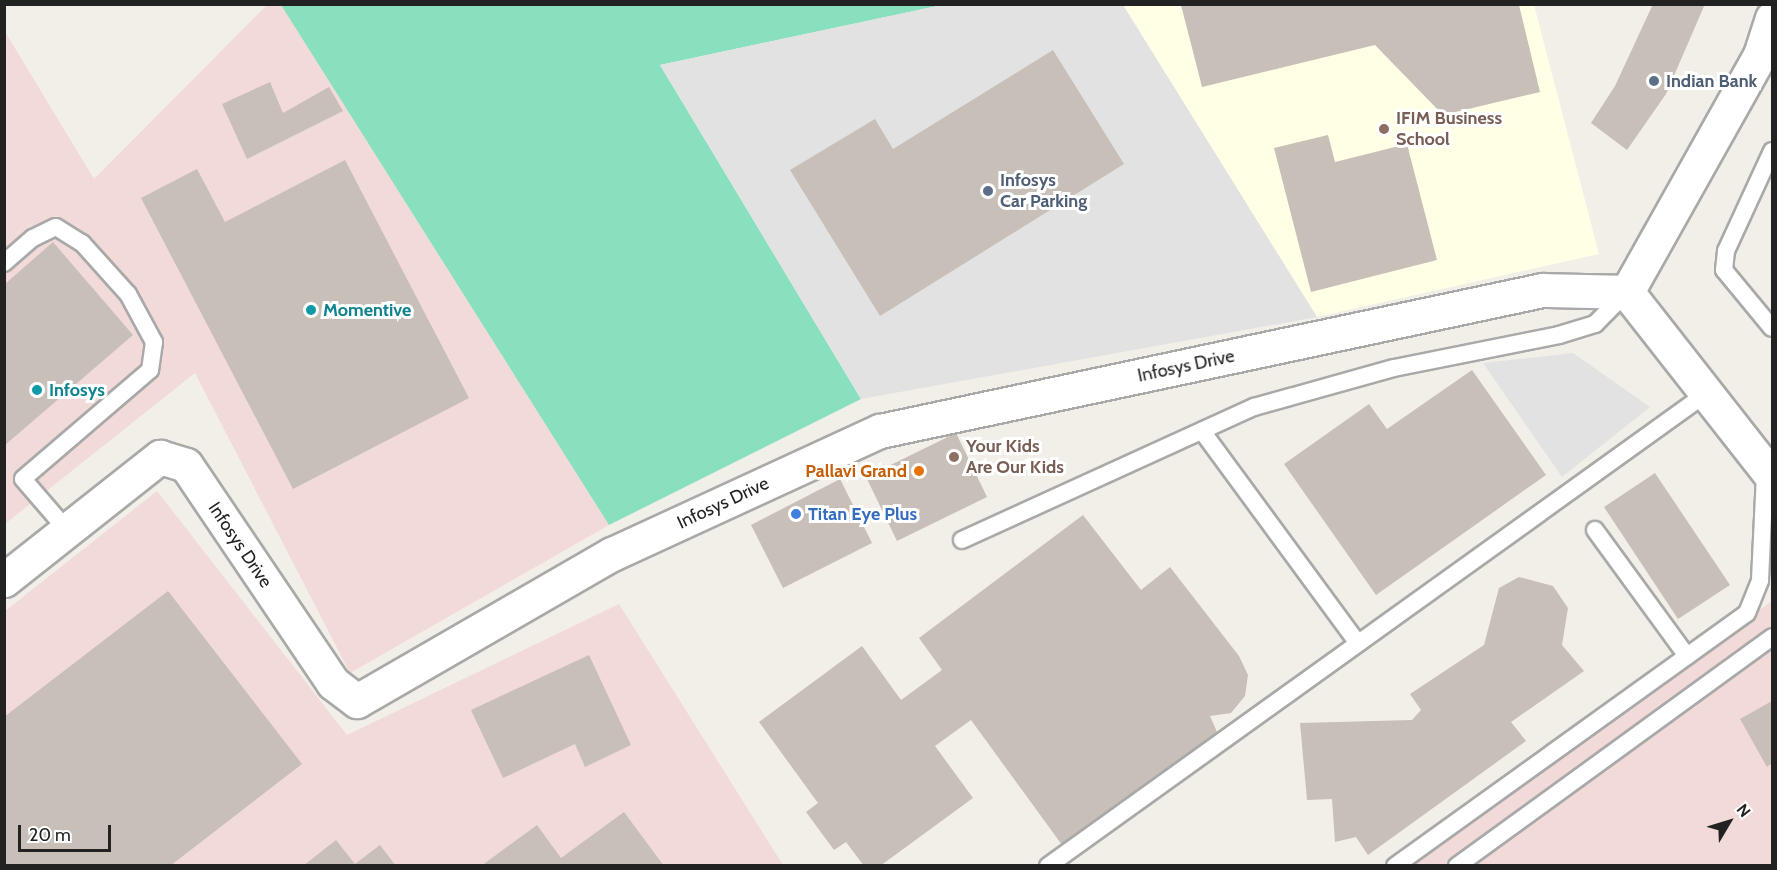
<!DOCTYPE html>
<html>
<head>
<meta charset="utf-8">
<style>
  body { margin:0 }
  #map { position:relative; width:1777px; height:870px; overflow:hidden; background:#f2efe9; font-family:Cabin,sans-serif }
  div>[style] { position:absolute }
  .commercial>* { inset:0; background:#f2dad9 }
  .education>* { inset:0; background:#ffffe5 }
  .pitch>* { inset:0; background:#88e0be }
  .parking>* { inset:0; background:#e2e2e2 }
  .building>* { inset:0; background:#c7bfb8 }
  .roads { filter:drop-shadow(2px 0 #a9a9a9) drop-shadow(-2px 0 #a9a9a9) drop-shadow(0 2px #a9a9a9) drop-shadow(0 -2px #a9a9a9) }
  .service>* { height:16px; margin:-8px; padding:0 8px; transform-origin:8px; border-radius:8px; background:#fff }
  .tertiary>* { height:33px; margin:-16.5px; padding:0 16.5px; transform-origin:16.5px; border-radius:16.5px; background:#fff }
  .dots>* { width:16px; height:16px; translate:-50% -50%; box-sizing:border-box; border:3px solid #fff; border-radius:50% }
  span { translate:-50% -50%; white-space:nowrap; text-align:center; line-height:1.15; -webkit-text-stroke:6px #fff; paint-order:stroke }
  .service-label { font-size:18px; color:#4e5e75; font-weight:700 }
  .left { translate:0 -50%; text-align:left }
  .education-label { font-size:18px; color:#785e54; font-weight:700 }
  .culture-label { font-size:18px; color:#0d838f; font-weight:700 }
  .street-label { font-size:18px; color:#222 }
  .food-label { font-size:18px; color:#c56008; font-weight:700 }
  .right { translate:-100% -50%; text-align:right }
  .shop-label { font-size:18px; color:#366cbe; font-weight:700 }
  .frame { position:absolute; inset:0; border:6px solid #222; pointer-events:none }
  .north { position:absolute; left:1699px; top:792px; width:60px; height:60px; -webkit-text-stroke:4px #fff; paint-order:stroke; rotate:52deg; font-size:16px; font-weight:700; line-height:24px; text-align:center; color:#222 }
  .north::after { content:''; display:block; margin:auto; width:21px; height:27px; background:#222; clip-path:polygon(50% 0,100% 100%,50% 72%,0 100%) }
  .scale { position:absolute; left:18px; top:825px; width:93px; height:27px; box-sizing:border-box; border:3px solid #222; border-top:0; padding-left:8px; font-size:18px; line-height:21px; white-space:nowrap; color:#222; -webkit-text-stroke:4px #fff; paint-order:stroke }
</style>
</head>
<body>
<div id="map">
  <div class="commercial">
    <div style="clip-path:polygon(267px 5px,281px 5px,609px 525px,350px 673px,195px 373px,5px 524px,4px 30px,94px 179px)"></div>
    <div style="clip-path:polygon(157px 491px,347px 735px,619px 604px,783px 865px,5px 866px,5px 611px)"></div>
    <div style="clip-path:polygon(1772px 601px,1772px 865px,1411px 865px)"></div>
  </div>
  <div class="education">
    <div style="clip-path:polygon(1123px 5px,1534px 5px,1599px 254px,1317px 317px)"></div>
  </div>
  <div class="pitch">
    <div style="clip-path:polygon(281px 5px,942px 5px,660px 65px,861px 399px,609px 525px)"></div>
  </div>
  <div class="parking">
    <div style="clip-path:polygon(942px 5px,1123px 5px,1317px 317px,861px 399px,660px 65px)"></div>
    <div style="clip-path:polygon(1573px 353px,1650px 407px,1562px 477px,1483px 363px)"></div>
  </div>
  <div class="building">
    <div style="clip-path:polygon(1653px 4px,1705px 4px,1666px 94px,1627px 150px,1591px 123px,1615px 86px)"></div>
    <div style="clip-path:polygon(1181px 5px,1519px 5px,1540px 92px,1443px 115px,1375px 45px,1202px 87px)"></div>
    <div style="clip-path:polygon(1053px 50px,1124px 164px,880px 316px,790px 170px,875px 119px,893px 149px)"></div>
    <div style="clip-path:polygon(270px 82px,283px 113px,329px 87px,343px 111px,247px 159px,222px 104px)"></div>
    <div style="clip-path:polygon(1328px 135px,1335px 162px,1407px 144px,1437px 260px,1311px 292px,1274px 148px)"></div>
    <div style="clip-path:polygon(345px 160px,469px 398px,293px 489px,141px 198px,197px 169px,225px 222px)"></div>
    <div style="clip-path:polygon(53px 242px,133px 335px,5px 445px,5px 284px)"></div>
    <div style="clip-path:polygon(1472px 370px,1546px 475px,1376px 595px,1284px 464px,1369px 404px,1387px 429px)"></div>
    <div style="clip-path:polygon(956px 433px,987px 497px,897px 541px,866px 477px)"></div>
    <div style="clip-path:polygon(1655px 473px,1730px 585px,1678px 619px,1604px 507px)"></div>
    <div style="clip-path:polygon(840px 479px,872px 543px,783px 588px,751px 525px)"></div>
    <div style="clip-path:polygon(1083px 515px,1141px 590px,1170px 567px,1239px 656px,1248px 675px,1245px 696px,1231px 713px,1210px 716px,1217px 732px,1062px 845px,971px 720px,935px 746px,973px 798px,880px 866px,864px 866px,846px 842px,834px 850px,806px 812px,818px 803px,759px 722px,862px 646px,901px 700px,942px 670px,919px 638px)"></div>
    <div style="clip-path:polygon(1519px 577px,1553px 586px,1568px 608px,1562px 645px,1584px 671px,1511px 722px,1526px 741px,1368px 855px,1356px 837px,1335px 842px,1332px 799px,1307px 800px,1300px 723px,1412px 720px,1421px 710px,1410px 694px,1484px 645px,1499px 588px)"></div>
    <div style="clip-path:polygon(168px 591px,302px 764px,170px 866px,4px 866px,4px 717px)"></div>
    <div style="clip-path:polygon(589px 655px,631px 745px,585px 767px,575px 744px,503px 778px,471px 710px)"></div>
    <div style="clip-path:polygon(1772px 701px,1772px 763px,1767px 767px,1740px 719px)"></div>
    <div style="clip-path:polygon(624px 812px,664px 866px,481px 866px,537px 825px,561px 858px)"></div>
    <div style="clip-path:polygon(336px 840px,355px 864px,380px 845px,396px 866px,303px 866px)"></div>
  </div>
  <div class="roads">
    <div class="service">
      <div style="left:1772px;top:151px;width:110px;rotate:114.7deg"></div>
      <div style="left:1726px;top:251px;width:19px;rotate:96deg"></div>
      <div style="left:1724px;top:270px;width:75px;rotate:50.4deg"></div>
      <div style="left:4px;top:263px;width:38px;rotate:-41deg"></div>
      <div style="left:33px;top:238px;width:25px;rotate:-26deg"></div>
      <div style="left:56px;top:227px;width:31px;rotate:32deg"></div>
      <div style="left:82px;top:243px;width:69px;rotate:48deg"></div>
      <div style="left:128px;top:294px;width:55px;rotate:61.6deg"></div>
      <div style="left:154px;top:342px;width:28px;rotate:98deg"></div>
      <div style="left:150px;top:370px;width:167px;rotate:139.4deg"></div>
      <div style="left:23px;top:479px;width:67px;rotate:49.2deg"></div>
      <div style="left:1202px;top:431px;width:263px;rotate:53.7deg"></div>
      <div style="left:1595px;top:530px;width:156px;rotate:53.9deg"></div>
      <div style="left:962px;top:540px;width:321px;rotate:-24.5deg"></div>
      <div style="left:1254px;top:407px;width:145px;rotate:-15.6deg"></div>
      <div style="left:1394px;top:368px;width:168px;rotate:-11.3deg"></div>
      <div style="left:1559px;top:335px;width:38px;rotate:-17deg"></div>
      <div style="left:1595px;top:324px;width:44px;rotate:-45deg"></div>
      <div style="left:1048px;top:866px;width:811px;rotate:-35.67deg"></div>
      <div style="left:1395px;top:866px;width:433px;rotate:-35.7deg"></div>
      <div style="left:1747px;top:613px;width:35px;rotate:-68deg"></div>
      <div style="left:1760px;top:580px;width:108px;rotate:-87.3deg"></div>
      <div style="left:1457px;top:866px;width:389px;rotate:-36deg"></div>
    </div>
    <div class="tertiary">
      <div style="left:1627px;top:292px;width:272px;rotate:-60.7deg"></div>
      <div style="left:1760px;top:55px;width:39px;rotate:-72deg"></div>
      <div style="left:1627px;top:292px;width:235px;rotate:51.9deg"></div>
      <div style="left:4px;top:580px;width:199px;rotate:-38.3deg"></div>
      <div style="left:160px;top:457px;width:27px;rotate:17deg"></div>
      <div style="left:186px;top:465px;width:263px;rotate:56deg"></div>
      <div style="left:333px;top:683px;width:30px;rotate:37deg"></div>
      <div style="left:357px;top:701px;width:294px;rotate:-30deg"></div>
      <div style="left:612px;top:554px;width:295px;rotate:-24.7deg"></div>
      <div style="left:880px;top:431px;width:677px;rotate:-12.02deg"></div>
      <div style="left:1542px;top:290px;width:85px;rotate:1.3deg"></div>
    </div>
  </div>
  <div class="dots">
    <div style="left:1654px;top:81px;background:#5c6f8a"></div>
    <div style="left:1384px;top:129px;background:#8d6e63"></div>
    <div style="left:988px;top:191px;background:#5c6f8a"></div>
    <div style="left:311px;top:310px;background:#0f9aa8"></div>
    <div style="left:37px;top:390px;background:#0f9aa8"></div>
    <div style="left:954px;top:457px;background:#8d6e63"></div>
    <div style="left:919px;top:471px;background:#e8710a"></div>
    <div style="left:796px;top:514px;background:#3f7fe0"></div>
  </div>
  <div class="service-label">
    <span class="left" style="left:1666px;top:81px">Indian Bank</span>
    <span class="left" style="left:1000px;top:191px">Infosys<br>Car Parking</span>
  </div>
  <div class="education-label">
    <span class="left" style="left:1396px;top:129px">IFIM Business<br>School</span>
    <span class="left" style="left:966px;top:457px">Your Kids<br>Are Our Kids</span>
  </div>
  <div class="culture-label">
    <span class="left" style="left:323px;top:310px">Momentive</span>
    <span class="left" style="left:49px;top:390px">Infosys</span>
  </div>
  <div class="street-label">
    <span style="left:1186px;top:366px;rotate:-12deg">Infosys Drive</span>
    <span style="left:723px;top:503px;rotate:-25deg">Infosys Drive</span>
    <span style="left:240px;top:545px;rotate:56deg">Infosys Drive</span>
  </div>
  <div class="food-label">
    <span class="right" style="left:907px;top:471px">Pallavi Grand</span>
  </div>
  <div class="shop-label">
    <span class="left" style="left:808px;top:514px">Titan Eye Plus</span>
  </div>
  <div class="frame"></div>
  <div class="north">N</div>
  <div class="scale">20 m</div>
</div>
</body>
</html>
